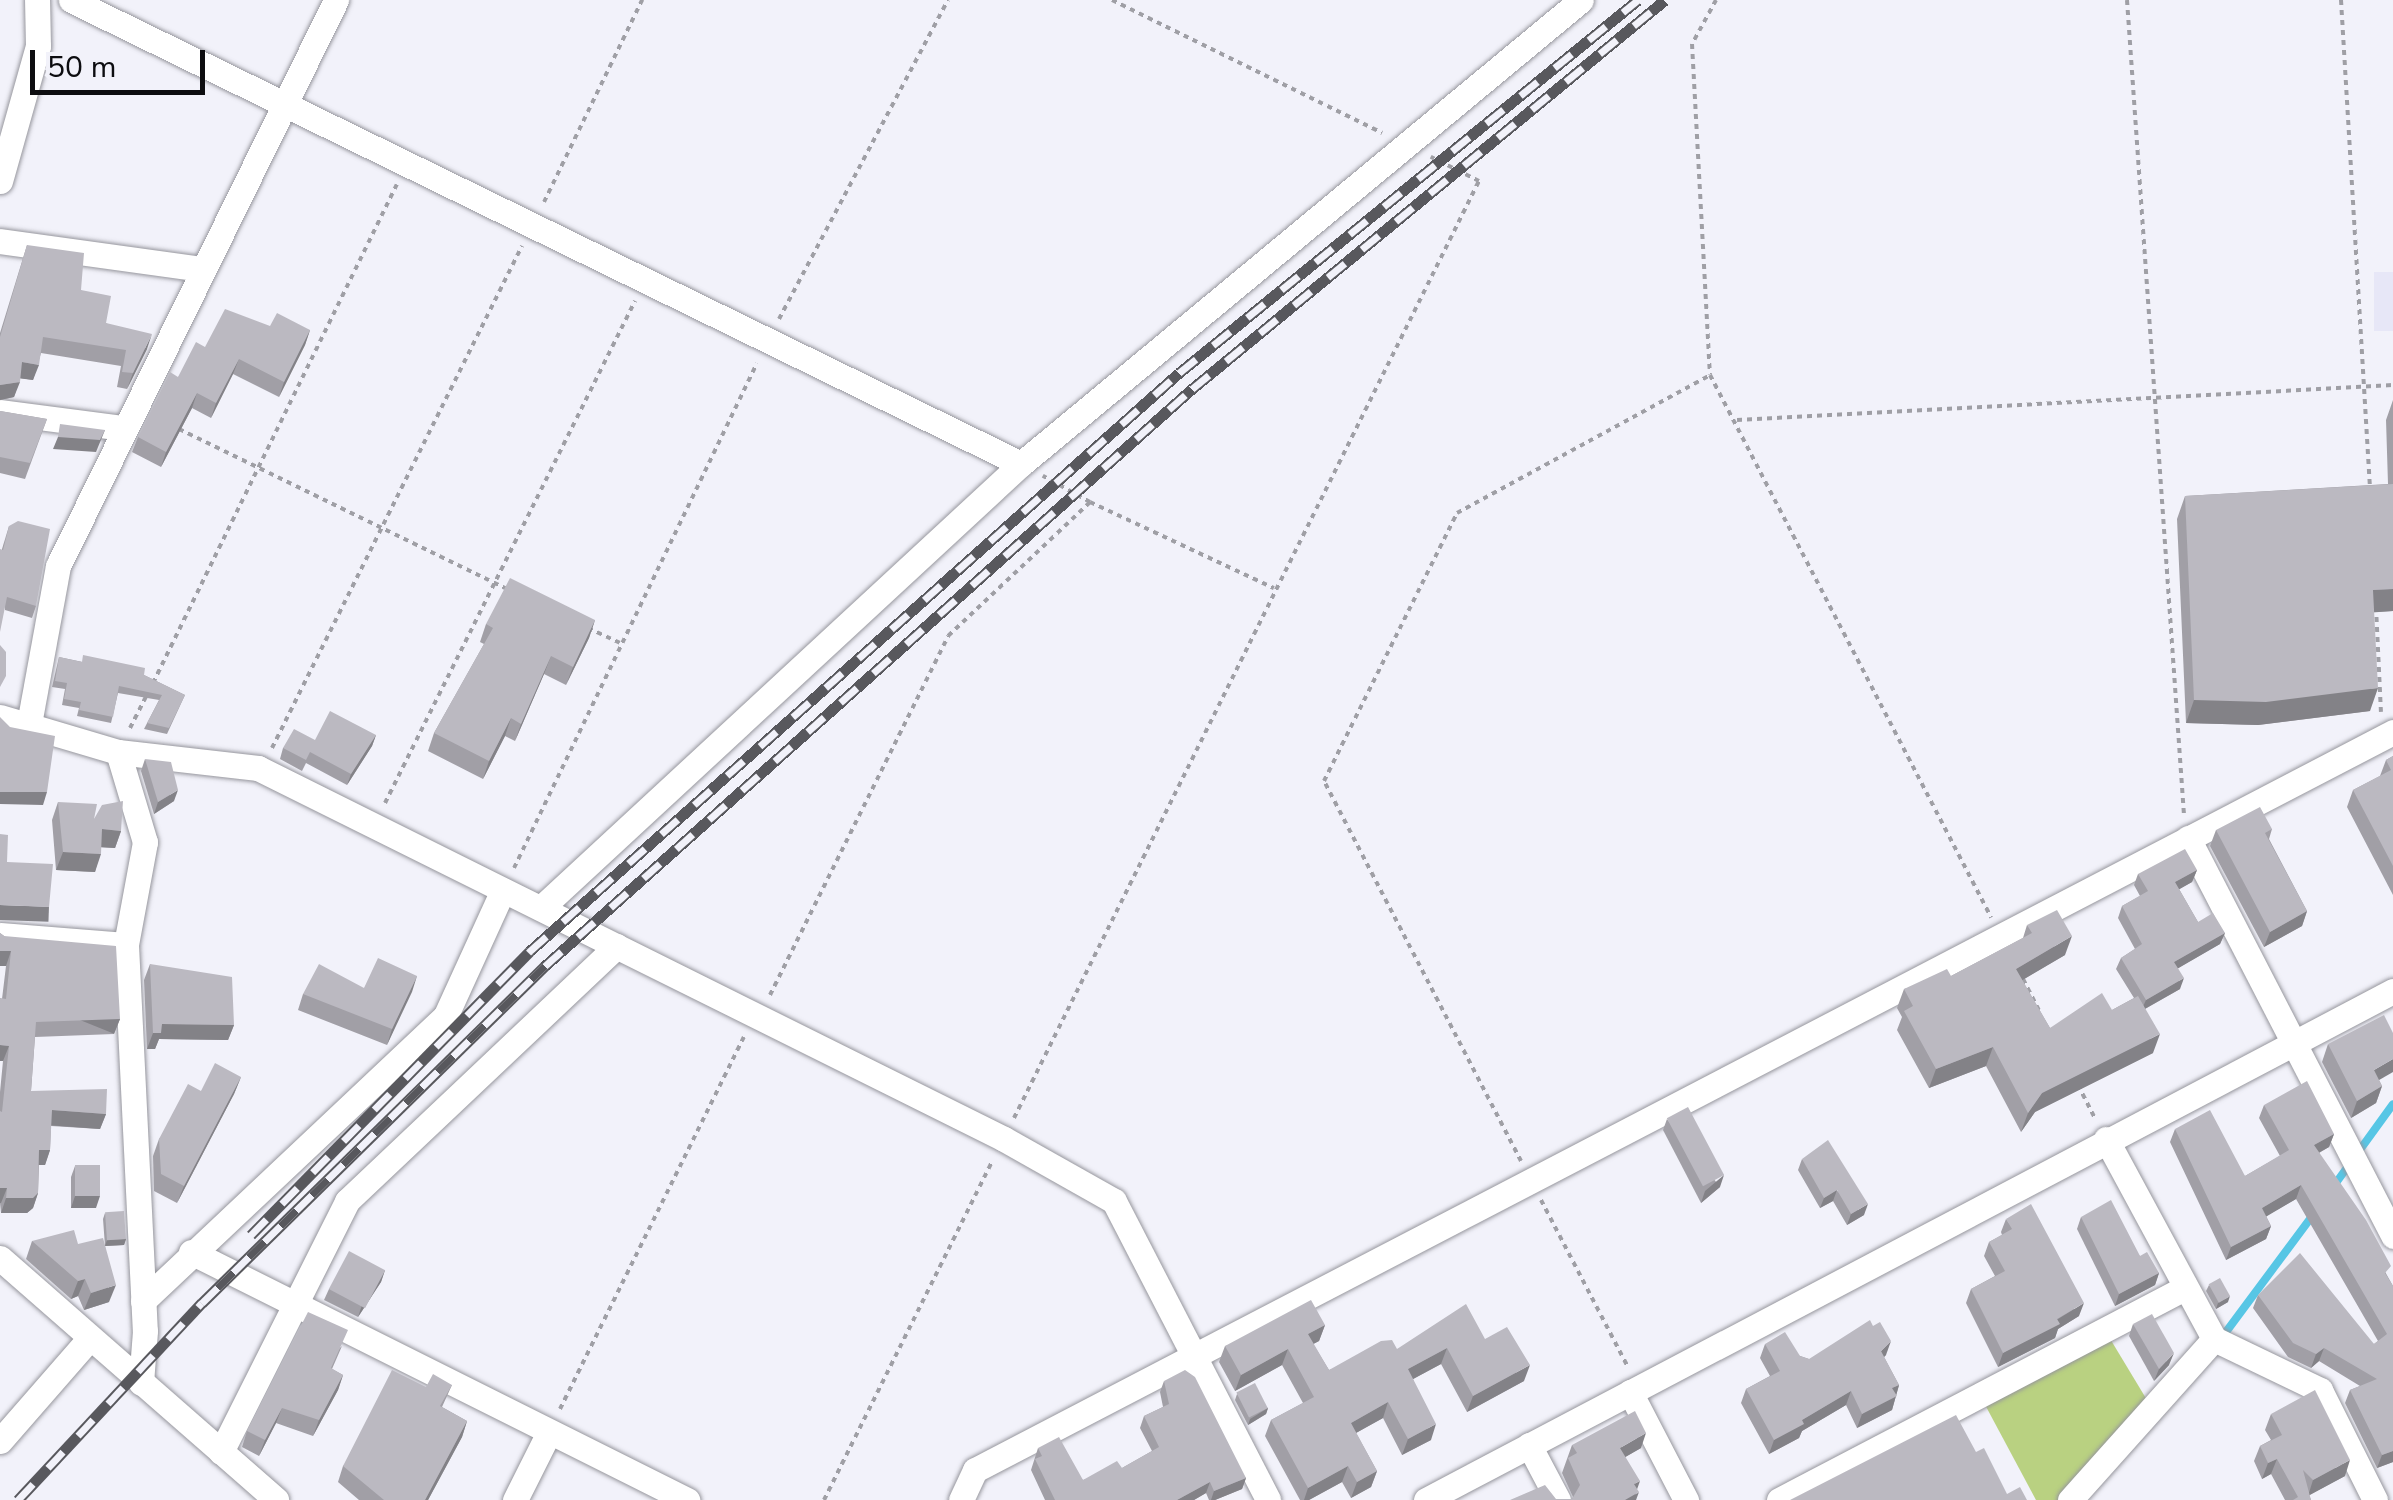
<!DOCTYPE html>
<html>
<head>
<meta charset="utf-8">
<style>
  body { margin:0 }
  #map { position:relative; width:2393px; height:1500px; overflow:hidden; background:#f2f2fa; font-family:"Nunito Sans",sans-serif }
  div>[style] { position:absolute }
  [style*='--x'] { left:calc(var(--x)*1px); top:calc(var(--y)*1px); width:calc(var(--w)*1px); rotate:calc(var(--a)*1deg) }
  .built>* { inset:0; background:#e7e7f7; transform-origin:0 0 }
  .green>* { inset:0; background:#b9d181 }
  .stream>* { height:8px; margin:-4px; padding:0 4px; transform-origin:4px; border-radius:4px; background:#57c6e5 }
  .path>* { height:4px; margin-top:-2px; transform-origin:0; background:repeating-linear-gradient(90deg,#9f9fa5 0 5px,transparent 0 10px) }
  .roads { filter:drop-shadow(0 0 2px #96969d) drop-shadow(0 0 2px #96969d) }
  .minor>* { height:25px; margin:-12.5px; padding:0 12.5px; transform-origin:12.5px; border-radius:12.5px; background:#fff }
  .rail>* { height:11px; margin-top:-5.5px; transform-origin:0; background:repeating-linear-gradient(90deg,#f2f2fa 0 22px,#58585d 0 44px); box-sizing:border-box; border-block:2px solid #58585d }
  .wall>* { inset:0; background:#a19fa6 }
  .shaded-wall>* { inset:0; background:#838287; transform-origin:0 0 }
  .building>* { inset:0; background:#bbb9c1; transform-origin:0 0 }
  span { translate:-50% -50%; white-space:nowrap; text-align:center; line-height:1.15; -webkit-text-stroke:10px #f2f2fa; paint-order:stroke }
  .scale { position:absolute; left:30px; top:50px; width:175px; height:45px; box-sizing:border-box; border:5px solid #0d0d10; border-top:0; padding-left:12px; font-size:30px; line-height:35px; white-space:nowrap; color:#0d0d10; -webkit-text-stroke:8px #f2f2fa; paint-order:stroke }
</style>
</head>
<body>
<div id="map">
  <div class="built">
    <i style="left:2393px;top:272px;width:59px;height:19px;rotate:90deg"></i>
  </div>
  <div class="green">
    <i style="clip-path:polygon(2109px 1337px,2147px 1400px,2060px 1500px,2036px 1500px,1983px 1401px)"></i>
  </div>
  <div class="stream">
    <i style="--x:2333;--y:1187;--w:102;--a:-54.1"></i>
    <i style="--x:2223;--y:1336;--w:151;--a:-53.4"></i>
  </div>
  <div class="path">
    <i style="--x:1112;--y:0;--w:301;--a:26.2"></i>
    <i style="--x:1716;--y:0;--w:50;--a:118.6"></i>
    <i style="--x:1692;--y:44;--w:331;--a:86.9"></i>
    <i style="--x:1710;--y:375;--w:611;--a:62.6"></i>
    <i style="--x:2127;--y:0;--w:818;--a:86"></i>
    <i style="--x:2341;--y:0;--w:489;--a:86.6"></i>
    <i style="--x:544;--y:202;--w:225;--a:-64.1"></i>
    <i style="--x:779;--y:319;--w:361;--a:-62.1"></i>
    <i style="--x:1737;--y:420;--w:657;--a:-3.05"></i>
    <i style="--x:179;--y:429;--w:365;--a:26"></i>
    <i style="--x:1090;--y:502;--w:203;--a:25.1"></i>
    <i style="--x:2376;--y:607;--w:105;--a:87.3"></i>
    <i style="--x:588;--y:628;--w:35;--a:25"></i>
    <i style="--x:153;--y:683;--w:555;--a:-63.94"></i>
    <i style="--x:130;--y:728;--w:36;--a:-63"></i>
    <i style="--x:272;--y:748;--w:561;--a:-63.53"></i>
    <i style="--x:385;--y:803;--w:561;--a:-63.53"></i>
    <i style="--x:514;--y:868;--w:560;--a:-64.3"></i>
    <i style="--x:2023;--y:979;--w:35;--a:63"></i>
    <i style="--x:770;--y:995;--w:401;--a:-63.6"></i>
    <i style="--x:948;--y:636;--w:195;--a:-43.3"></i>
    <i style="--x:1090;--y:502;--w:54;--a:-151"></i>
    <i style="--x:2078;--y:1085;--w:36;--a:63"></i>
    <i style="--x:1014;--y:1118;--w:1046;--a:-63.61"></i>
    <i style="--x:1479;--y:181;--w:54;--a:-153.4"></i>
    <i style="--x:1521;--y:1161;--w:428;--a:-117.4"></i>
    <i style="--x:1324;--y:781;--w:299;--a:-63.6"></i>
    <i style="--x:1457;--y:513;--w:288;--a:-28.6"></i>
    <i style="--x:1541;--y:1200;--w:186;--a:62.5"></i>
    <i style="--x:560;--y:1409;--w:415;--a:-63.7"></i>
    <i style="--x:824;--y:1500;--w:377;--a:-63.6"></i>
  </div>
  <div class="roads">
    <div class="minor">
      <i style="--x:71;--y:0;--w:1057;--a:26.03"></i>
      <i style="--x:0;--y:181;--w:140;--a:-74.3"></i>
      <i style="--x:38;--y:46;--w:46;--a:-91.2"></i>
      <i style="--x:0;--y:241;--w:205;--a:7.9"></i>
      <i style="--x:0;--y:412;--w:124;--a:7.4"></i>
      <i style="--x:0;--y:717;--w:123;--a:16.5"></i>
      <i style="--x:118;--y:752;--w:141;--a:6.5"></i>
      <i style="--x:258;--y:768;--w:833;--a:26.44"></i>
      <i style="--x:1004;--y:1139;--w:126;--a:29.4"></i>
      <i style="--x:1114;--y:1201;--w:336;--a:62.7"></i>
      <i style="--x:29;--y:724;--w:161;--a:-79.6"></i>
      <i style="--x:58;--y:566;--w:631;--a:-63.84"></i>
      <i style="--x:118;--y:752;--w:94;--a:73.3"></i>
      <i style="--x:145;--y:842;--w:105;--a:100.5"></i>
      <i style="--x:126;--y:945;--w:386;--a:87.2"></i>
      <i style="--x:145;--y:1331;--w:52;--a:94.4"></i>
      <i style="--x:2188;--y:838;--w:448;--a:62.7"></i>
      <i style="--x:541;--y:908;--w:654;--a:-42.77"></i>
      <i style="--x:1021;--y:464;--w:727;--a:-39.64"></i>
      <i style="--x:0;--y:935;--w:126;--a:4.5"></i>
      <i style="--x:2106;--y:1139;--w:227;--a:61.6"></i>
      <i style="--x:2214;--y:1339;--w:118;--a:25.7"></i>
      <i style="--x:2320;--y:1390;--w:123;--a:63.4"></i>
      <i style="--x:191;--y:1252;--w:555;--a:26.57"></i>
      <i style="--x:0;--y:1258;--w:367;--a:41.2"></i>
      <i style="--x:143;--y:1301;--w:417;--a:-43.3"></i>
      <i style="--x:446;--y:1015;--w:137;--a:-65.5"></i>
      <i style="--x:1630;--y:1392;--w:122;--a:62.6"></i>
      <i style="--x:0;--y:1441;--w:135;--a:-48.9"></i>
      <i style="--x:1529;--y:1445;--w:62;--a:62.2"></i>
      <i style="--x:221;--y:1452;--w:281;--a:-63.3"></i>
      <i style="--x:347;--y:1201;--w:371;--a:-43.4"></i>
      <i style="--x:515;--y:1500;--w:76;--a:-63.4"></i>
      <i style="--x:961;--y:1500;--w:33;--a:-65"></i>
      <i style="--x:975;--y:1470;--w:1599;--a:-27.49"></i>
      <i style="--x:1426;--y:1500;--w:1093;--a:-27.76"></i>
      <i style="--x:1779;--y:1500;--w:456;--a:-27.6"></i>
      <i style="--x:2070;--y:1500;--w:216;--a:-48.2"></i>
    </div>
  </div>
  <div class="rail">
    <i style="--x:251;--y:1235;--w:398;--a:-45.5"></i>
    <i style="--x:530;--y:951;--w:869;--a:-41.69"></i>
    <i style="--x:1179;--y:373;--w:591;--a:-39.1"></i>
    <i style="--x:18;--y:1500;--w:270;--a:-47"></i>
    <i style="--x:202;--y:1303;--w:481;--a:-44.5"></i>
    <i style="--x:545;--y:966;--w:867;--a:-41.73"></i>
    <i style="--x:1192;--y:389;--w:612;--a:-39.43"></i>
  </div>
  <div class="wall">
    <i style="clip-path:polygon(27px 245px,81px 290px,106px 323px,147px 349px,127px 389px,117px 387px,121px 366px,41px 353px,33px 380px,20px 378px,14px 397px,0 400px,0 333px)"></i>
    <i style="clip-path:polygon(270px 326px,310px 330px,305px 345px,279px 397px,233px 374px,211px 418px,192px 408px,161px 467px,132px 452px,138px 437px,178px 377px)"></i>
    <i style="clip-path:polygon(2393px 400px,2393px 611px,2374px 612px,2370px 711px,2258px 725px,2186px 723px,2177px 519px,2185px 496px,2388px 484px,2386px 420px)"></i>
    <i style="clip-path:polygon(0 411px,47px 419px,25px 479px,0 473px)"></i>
    <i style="clip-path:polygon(9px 526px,36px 606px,32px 618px,5px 610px,2px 549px)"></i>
    <i style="clip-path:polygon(595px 620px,589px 638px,566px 685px,544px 674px,515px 741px,505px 736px,483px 779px,428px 751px,434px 733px,484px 644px,480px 642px,486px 624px)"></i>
    <i style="clip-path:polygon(59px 657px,144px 675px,185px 695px,167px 734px,144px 729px,159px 700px,118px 693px,111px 723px,77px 716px,79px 708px,62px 705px,65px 689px,52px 687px)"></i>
    <i style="clip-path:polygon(376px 735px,372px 746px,347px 785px,306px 763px,302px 771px,280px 759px,283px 748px,315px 740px)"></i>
    <i style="clip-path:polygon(2393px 756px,2393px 895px,2347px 807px,2353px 790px,2380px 776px,2386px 760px)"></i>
    <i style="clip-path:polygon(145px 759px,174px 801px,154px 814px,141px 771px)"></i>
    <i style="clip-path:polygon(58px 802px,121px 831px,115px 848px,101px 847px,95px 872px,56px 870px,52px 820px)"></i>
    <i style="clip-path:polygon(2272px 829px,2269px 839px,2307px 911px,2302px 926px,2264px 947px,2210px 846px,2216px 830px)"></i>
    <i style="clip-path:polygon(2197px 870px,2192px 882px,2179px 889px,2198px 922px,2225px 933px,2220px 944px,2178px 968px,2180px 989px,2145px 1009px,2153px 1053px,2035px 1112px,2021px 1132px,1986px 1066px,1929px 1088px,1897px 1030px,1902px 1017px,1897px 1008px,1904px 989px,1951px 976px,2023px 938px,2027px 925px,2065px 955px,2022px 980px,2050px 1028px,2112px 1010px,2134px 998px,2116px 969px,2121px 958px,2135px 949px,2118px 918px,2122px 906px,2140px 896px,2134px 885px,2138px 874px)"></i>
    <i style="clip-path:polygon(0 933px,120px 1019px,114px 1034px,35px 1037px,31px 1091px,106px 1114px,100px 1129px,51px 1126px,50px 1150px,45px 1165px,39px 1165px,38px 1193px,33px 1208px,27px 1213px,1px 1213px,0 1203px,0 1092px,3px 1061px,0 1061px,0 998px,2px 999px,6px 966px,0 966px)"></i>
    <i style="clip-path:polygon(150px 964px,234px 1025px,228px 1040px,159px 1039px,155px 1049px,147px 1049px,144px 980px)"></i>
    <i style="clip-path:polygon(417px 976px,387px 1045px,298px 1010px,303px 994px,364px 988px)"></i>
    <i style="clip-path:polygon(2328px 1044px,2379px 1080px,2382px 1086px,2376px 1103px,2351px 1118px,2322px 1062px)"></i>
    <i style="clip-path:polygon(241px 1077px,234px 1094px,177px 1203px,154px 1191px,153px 1156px,159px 1139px,201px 1091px)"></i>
    <i style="clip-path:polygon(2264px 1105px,2334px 1134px,2329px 1147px,2319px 1153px,2393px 1286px,2393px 1462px,2377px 1468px,2345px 1403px,2350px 1390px,2360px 1386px,2319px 1361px,2311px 1368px,2288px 1357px,2253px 1308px,2258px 1295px,2374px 1344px,2378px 1341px,2296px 1199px,2266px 1216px,2271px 1226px,2266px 1239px,2226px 1260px,2170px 1142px,2175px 1129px,2245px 1176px,2280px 1156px,2259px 1118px)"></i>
    <i style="clip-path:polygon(1667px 1119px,1720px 1187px,1701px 1203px,1663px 1130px)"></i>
    <i style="clip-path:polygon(1802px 1159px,1864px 1215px,1847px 1225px,1833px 1201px,1820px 1208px,1798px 1170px)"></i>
    <i style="clip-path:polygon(75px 1166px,96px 1208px,71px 1208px,71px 1177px)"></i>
    <i style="clip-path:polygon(105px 1213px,126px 1239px,124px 1245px,105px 1246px,109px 1302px,84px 1310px,78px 1296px,71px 1299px,26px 1259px,32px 1241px,105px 1246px,103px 1219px)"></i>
    <i style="clip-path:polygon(2081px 1217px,2140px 1256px,2159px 1273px,2155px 1285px,2115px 1306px,2077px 1229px)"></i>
    <i style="clip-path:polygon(2006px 1219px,2079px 1316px,2058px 1329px,2055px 1338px,1998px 1367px,1966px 1303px,1971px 1289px,1995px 1276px,1984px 1256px,1989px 1242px,2002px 1235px,2001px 1232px)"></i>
    <i style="clip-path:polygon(385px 1270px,381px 1282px,358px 1317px,324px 1300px,329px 1289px)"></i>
    <i style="clip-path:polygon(2209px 1285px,2228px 1302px,2216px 1309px,2206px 1291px)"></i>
    <i style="clip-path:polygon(2133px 1324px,2169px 1365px,2154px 1381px,2129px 1336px)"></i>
    <i style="clip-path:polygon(1325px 1325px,1319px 1341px,1313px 1344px,1329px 1370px,1397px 1349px,1485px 1339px,1524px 1381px,1467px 1412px,1441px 1364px,1413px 1379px,1431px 1440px,1402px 1455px,1383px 1418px,1356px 1433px,1377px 1471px,1371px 1487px,1351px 1498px,1342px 1482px,1309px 1500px,1300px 1500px,1265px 1436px,1271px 1420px,1303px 1403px,1282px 1365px,1235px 1391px,1219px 1362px,1225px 1346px)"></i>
    <i style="clip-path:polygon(1765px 1344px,1809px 1359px,1886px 1355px,1884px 1357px,1899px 1385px,1892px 1410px,1857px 1428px,1846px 1405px,1802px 1431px,1799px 1438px,1769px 1454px,1741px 1403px,1746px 1389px,1770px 1376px,1760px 1358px)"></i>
    <i style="clip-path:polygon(342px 1346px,332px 1369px,343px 1375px,338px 1390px,313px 1436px,276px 1423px,259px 1456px,242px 1447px,247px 1431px)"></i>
    <i style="clip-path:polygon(1164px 1381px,1246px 1478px,1242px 1489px,1215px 1500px,1209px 1500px,1206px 1493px,1194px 1500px,1045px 1500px,1031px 1470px,1038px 1448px,1083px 1480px,1122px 1468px,1152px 1451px,1140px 1428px,1144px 1416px,1163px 1407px,1160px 1392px)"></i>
    <i style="clip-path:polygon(452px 1385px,442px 1407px,467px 1421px,462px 1437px,428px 1500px,359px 1500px,338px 1482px,343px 1466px,426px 1387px)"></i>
    <i style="clip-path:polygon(1237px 1394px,1268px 1408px,1266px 1414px,1248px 1425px,1235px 1400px)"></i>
    <i style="clip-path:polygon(2271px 1414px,2345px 1476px,2309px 1495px,2311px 1500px,2285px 1500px,2271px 1474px,2262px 1479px,2254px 1461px,2260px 1446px,2271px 1440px,2265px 1430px)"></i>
    <i style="clip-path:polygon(1572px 1445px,1641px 1448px,1625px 1457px,1637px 1489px,1636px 1500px,1556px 1499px,1572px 1499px,1573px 1497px,1562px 1473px)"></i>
  </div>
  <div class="shaded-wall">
    <i style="clip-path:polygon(310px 330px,305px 345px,279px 397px,284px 382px)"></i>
    <i style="clip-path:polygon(152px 334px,147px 349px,127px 389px,133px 373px)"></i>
    <i style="clip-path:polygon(239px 359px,233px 374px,211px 418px,216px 403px)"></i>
    <i style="clip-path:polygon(22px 362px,39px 365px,33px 380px,17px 378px)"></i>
    <i style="clip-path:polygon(20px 382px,14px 397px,0 400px,0 385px)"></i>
    <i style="clip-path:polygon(197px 393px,192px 408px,161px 467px,166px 452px)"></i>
    <i style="clip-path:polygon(105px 430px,96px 452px,53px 449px,58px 437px)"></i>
    <i style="clip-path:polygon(2393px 589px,2393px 611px,2365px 613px,2373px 590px)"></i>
    <i style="clip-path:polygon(595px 620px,589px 638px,566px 685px,573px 667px)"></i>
    <i style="clip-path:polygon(551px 656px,544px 674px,515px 741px,521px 724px)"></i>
    <i style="clip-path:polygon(2378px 688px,2370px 711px,2258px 725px,2186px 723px,2194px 700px)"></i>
    <i style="clip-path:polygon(511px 718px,505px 736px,483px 779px,489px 761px)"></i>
    <i style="clip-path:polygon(376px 735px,372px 746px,347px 785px,351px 774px)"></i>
    <i style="clip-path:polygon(178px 790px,174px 801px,154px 814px,158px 802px)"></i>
    <i style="clip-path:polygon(0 792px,47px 792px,43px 805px,0 804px)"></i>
    <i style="clip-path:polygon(102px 829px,121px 831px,115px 848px,96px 847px)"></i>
    <i style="clip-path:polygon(63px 852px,101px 854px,95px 872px,56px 870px)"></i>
    <i style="clip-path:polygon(2197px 870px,2192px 882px,2171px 894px,2175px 882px)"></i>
    <i style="left:0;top:905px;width:49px;height:15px;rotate:2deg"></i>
    <i style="clip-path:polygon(2307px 911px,2302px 926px,2264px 947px,2270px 932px)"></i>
    <i style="clip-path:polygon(2225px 933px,2220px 944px,2170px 973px,2174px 962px)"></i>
    <i style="clip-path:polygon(2072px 936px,2065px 955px,2009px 988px,2016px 969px)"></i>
    <i style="clip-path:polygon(0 951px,11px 951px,6px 966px,0 966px)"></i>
    <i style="clip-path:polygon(417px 976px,412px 992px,387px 1045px,392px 1029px)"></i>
    <i style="clip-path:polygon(2184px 978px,2180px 989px,2141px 1011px,2146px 1000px)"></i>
    <i style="left:120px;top:1019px;width:16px;height:84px;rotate:112deg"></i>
    <i style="clip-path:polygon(162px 1024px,234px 1025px,228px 1040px,159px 1039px,155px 1049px,147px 1049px,153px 1033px)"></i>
    <i style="clip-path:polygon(2160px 1034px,2153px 1053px,2035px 1112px,2021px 1132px,2028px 1113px,2042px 1093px)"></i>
    <i style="clip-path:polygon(0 1045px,9px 1046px,3px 1061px,0 1061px)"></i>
    <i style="clip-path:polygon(1993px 1047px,1986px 1066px,1929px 1088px,1936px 1069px)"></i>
    <i style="clip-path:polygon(2393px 1059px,2393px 1072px,2367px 1087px,2374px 1070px)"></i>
    <i style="clip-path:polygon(241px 1077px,234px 1094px,177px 1203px,184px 1186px)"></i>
    <i style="clip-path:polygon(2382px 1086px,2376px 1103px,2351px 1118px,2357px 1101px)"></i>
    <i style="clip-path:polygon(52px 1110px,106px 1114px,100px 1129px,46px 1125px)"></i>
    <i style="clip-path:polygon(2334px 1134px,2329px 1147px,2309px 1158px,2314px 1145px)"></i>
    <i style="clip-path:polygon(39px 1150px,50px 1150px,45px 1165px,34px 1165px)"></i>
    <i style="clip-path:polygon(1724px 1175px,1720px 1187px,1701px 1203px,1705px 1191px)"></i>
    <i style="clip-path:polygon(2301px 1185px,2296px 1199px,2257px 1222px,2262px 1208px)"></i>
    <i style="clip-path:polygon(0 1188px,7px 1188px,1px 1203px,0 1203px)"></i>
    <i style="clip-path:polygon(1837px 1190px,1833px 1201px,1820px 1208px,1824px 1198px)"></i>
    <i style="clip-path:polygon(38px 1193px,33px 1208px,27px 1213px,1px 1213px,6px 1198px)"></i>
    <i style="clip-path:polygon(75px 1196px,100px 1196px,96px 1208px,71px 1208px)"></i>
    <i style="clip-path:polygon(1868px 1204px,1864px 1215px,1847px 1225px,1851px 1214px)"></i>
    <i style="clip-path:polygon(2271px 1226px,2266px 1239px,2226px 1260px,2231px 1247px)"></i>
    <i style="clip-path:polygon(126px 1239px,124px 1245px,105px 1246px,107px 1240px)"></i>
    <i style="clip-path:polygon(385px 1270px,381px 1282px,358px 1317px,362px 1305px)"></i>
    <i style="clip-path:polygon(2159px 1273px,2155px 1285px,2115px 1306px,2119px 1294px)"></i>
    <i style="clip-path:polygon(85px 1279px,78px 1296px,71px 1299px,78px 1281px)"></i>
    <i style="clip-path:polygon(116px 1285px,109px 1302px,84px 1310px,91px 1293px)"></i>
    <i style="clip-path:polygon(2230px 1296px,2228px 1302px,2216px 1309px,2218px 1303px)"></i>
    <i style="clip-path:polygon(2084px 1303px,2079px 1316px,2058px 1329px,2055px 1338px,1998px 1367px,2003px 1353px)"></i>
    <i style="clip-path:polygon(1325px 1325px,1319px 1341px,1302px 1350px,1308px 1334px)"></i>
    <i style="clip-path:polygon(1891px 1341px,1886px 1355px,1876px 1365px,1881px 1351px)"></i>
    <i style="clip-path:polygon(1447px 1348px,1441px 1364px,1402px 1385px,1408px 1369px)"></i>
    <i style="clip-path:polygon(2324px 1348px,2319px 1361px,2311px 1368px,2316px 1354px)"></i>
    <i style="clip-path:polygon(1288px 1349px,1282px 1365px,1235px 1391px,1241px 1375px)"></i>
    <i style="clip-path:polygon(2174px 1353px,2169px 1365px,2154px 1381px,2159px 1369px)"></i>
    <i style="clip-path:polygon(1530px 1365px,1524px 1381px,1467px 1412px,1473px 1396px)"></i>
    <i style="clip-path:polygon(343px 1375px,338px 1390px,313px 1436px,319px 1420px)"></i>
    <i style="clip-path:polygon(1899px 1385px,1892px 1410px,1857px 1428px,1862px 1414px,1892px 1388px)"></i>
    <i style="clip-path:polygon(1851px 1391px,1846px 1405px,1802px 1431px,1799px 1438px,1769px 1454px,1774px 1440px,1802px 1420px)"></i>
    <i style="clip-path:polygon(1388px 1402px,1383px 1418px,1345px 1439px,1351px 1423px)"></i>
    <i style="clip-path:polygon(282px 1408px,276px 1423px,259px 1456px,265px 1440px)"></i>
    <i style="clip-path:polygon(1268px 1408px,1266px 1414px,1248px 1425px,1250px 1419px)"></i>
    <i style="clip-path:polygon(467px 1421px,462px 1437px,428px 1500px,425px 1500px)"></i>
    <i style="clip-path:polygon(1436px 1424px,1431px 1440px,1402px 1455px,1408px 1439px)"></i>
    <i style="clip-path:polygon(1646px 1433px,1641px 1448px,1615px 1463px,1620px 1448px)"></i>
    <i style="clip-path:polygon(2393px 1451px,2393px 1462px,2377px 1468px,2382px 1455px)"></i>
    <i style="clip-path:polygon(2277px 1459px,2271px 1474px,2262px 1479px,2268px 1463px)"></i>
    <i style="clip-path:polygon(2350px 1460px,2345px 1476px,2308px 1496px,2313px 1480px)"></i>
    <i style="clip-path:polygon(1348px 1466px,1342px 1482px,1309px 1500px,1304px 1500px,1308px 1488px)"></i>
    <i style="clip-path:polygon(1377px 1471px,1371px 1487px,1351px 1498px,1357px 1482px)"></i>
    <i style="clip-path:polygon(1246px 1478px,1242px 1489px,1215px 1500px,1211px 1500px,1214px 1491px)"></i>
    <i style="clip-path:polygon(1640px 1481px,1635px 1495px,1639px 1492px,1636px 1500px,1625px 1500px,1634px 1484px)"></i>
    <i style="clip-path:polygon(1210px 1482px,1206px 1493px,1194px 1500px,1177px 1500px)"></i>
  </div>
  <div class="building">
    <i style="clip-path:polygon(27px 245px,84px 253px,81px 290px,111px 296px,106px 323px,152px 334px,133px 373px,122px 372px,126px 350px,43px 337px,39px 365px,22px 362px,20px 382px,0 385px,0 337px)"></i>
    <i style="clip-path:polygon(225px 309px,270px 326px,277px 313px,310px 330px,284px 382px,239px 359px,216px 403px,197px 393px,166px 452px,138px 437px,170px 372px,178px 377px,196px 342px,205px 347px)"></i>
    <i style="clip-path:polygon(0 411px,47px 419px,30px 463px,0 457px)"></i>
    <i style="clip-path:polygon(60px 424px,105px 430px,100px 440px,58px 437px)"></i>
    <i style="clip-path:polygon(2393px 484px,2393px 589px,2373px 590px,2378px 688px,2266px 702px,2194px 700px,2185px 496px)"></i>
    <i style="clip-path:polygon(18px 521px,50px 529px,36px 606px,7px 597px,0 632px,0 549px,3px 550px,9px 526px)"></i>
    <i style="clip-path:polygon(510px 578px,595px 620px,573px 667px,551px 656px,521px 724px,511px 718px,489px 761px,434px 733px,493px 628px,486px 624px)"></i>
    <i style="clip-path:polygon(0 645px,6px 652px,6px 676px,0 687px)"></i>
    <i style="clip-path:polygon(83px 655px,145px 668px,144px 675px,185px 695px,169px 728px,147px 723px,162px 695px,119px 686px,113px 717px,79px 710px,81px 702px,64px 699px,67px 683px,55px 681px,59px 657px,82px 662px)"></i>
    <i style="clip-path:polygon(330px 711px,376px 735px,351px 774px,310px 752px,306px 760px,283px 748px,294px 729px,315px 740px)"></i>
    <i style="clip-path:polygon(0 717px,10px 727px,55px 736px,47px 792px,0 792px)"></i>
    <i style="clip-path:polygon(2393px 756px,2393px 866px,2353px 790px,2391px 770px,2386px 760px)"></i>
    <i style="clip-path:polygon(145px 759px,171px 762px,178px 790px,158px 802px)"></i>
    <i style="clip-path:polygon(123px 801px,121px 831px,102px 829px,101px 854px,63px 852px,58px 802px,97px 804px,94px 819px,102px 805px)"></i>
    <i style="clip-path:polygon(2260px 807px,2272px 829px,2265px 833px,2307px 911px,2270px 932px,2216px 830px)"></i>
    <i style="clip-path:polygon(0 834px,8px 835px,7px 862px,53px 864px,49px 907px,0 905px)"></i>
    <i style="clip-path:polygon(2185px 849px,2197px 870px,2175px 882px,2198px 922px,2213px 913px,2225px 933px,2174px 962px,2184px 978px,2146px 1000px,2121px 958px,2142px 944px,2122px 906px,2148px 891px,2138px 874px)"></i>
    <i style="clip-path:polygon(2057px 910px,2072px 936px,2016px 969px,2050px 1028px,2102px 993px,2112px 1010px,2138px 996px,2160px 1034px,2042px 1093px,2028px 1113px,1993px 1047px,1936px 1069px,1904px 1011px,1913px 1006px,1904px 989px,1947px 969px,1951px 976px,2032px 933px,2027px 925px)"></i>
    <i style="clip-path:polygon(0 933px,4px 936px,116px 946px,120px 1019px,36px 1022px,31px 1091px,107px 1089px,106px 1114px,52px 1110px,50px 1150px,39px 1150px,38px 1193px,33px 1198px,6px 1198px,7px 1188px,0 1188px,0 1111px,2px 1112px,9px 1046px,0 1045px,0 998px,6px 999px,11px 951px,0 951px)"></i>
    <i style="clip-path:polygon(378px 958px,417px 976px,392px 1029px,303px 994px,319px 964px,364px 988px)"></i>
    <i style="clip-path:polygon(150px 964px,232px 977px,234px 1025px,162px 1024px,161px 1033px,153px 1033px)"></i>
    <i style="clip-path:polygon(2384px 1015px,2393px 1033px,2393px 1059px,2374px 1070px,2382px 1086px,2357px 1101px,2328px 1044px)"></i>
    <i style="clip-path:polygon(215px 1063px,241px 1077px,184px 1186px,161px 1174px,159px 1139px,188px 1084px,201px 1091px)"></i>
    <i style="clip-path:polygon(2307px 1081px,2334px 1134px,2314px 1145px,2366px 1220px,2391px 1266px,2385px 1273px,2393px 1286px,2393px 1451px,2382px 1455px,2350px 1390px,2377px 1379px,2324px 1348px,2316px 1354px,2293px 1343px,2258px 1295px,2300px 1253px,2374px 1344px,2387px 1334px,2301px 1185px,2262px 1208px,2271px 1226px,2231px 1247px,2175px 1129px,2210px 1110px,2245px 1176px,2289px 1150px,2264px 1105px)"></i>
    <i style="left:1688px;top:1107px;width:77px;height:24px;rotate:62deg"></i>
    <i style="clip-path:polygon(1828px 1140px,1868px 1204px,1851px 1214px,1837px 1190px,1824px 1198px,1802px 1159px)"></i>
    <i style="left:100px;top:1165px;width:31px;height:25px;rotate:90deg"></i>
    <i style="clip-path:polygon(2111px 1200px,2140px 1256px,2147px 1252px,2159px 1273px,2119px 1294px,2081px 1217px)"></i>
    <i style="clip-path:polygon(2031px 1204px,2084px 1303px,2057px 1319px,2060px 1324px,2003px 1353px,1971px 1289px,2005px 1271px,1989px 1242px,2012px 1229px,2006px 1219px)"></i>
    <i style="left:124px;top:1211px;width:28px;height:19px;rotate:86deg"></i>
    <i style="clip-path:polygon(74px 1230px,78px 1244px,103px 1238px,116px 1285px,91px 1293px,85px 1279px,78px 1281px,32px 1241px)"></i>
    <i style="left:349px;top:1251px;width:41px;height:43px;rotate:28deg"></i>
    <i style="left:2220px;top:1278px;width:21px;height:13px;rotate:61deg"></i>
    <i style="clip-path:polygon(1311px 1300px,1325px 1325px,1308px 1334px,1329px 1370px,1381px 1341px,1392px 1340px,1397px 1349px,1466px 1304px,1485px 1339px,1507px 1327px,1530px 1365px,1473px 1396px,1447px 1348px,1408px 1369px,1436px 1424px,1408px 1439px,1388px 1402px,1351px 1423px,1377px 1471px,1357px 1482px,1348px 1466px,1308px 1488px,1271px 1420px,1314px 1397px,1288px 1349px,1241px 1375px,1225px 1346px)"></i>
    <i style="clip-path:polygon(308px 1312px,348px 1330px,331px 1368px,343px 1375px,319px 1420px,282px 1408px,265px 1440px,247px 1431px)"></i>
    <i style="clip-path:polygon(2152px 1314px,2174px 1353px,2159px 1369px,2133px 1324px)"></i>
    <i style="clip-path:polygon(1870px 1320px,1873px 1326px,1880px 1322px,1891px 1341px,1881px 1351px,1899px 1385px,1892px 1388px,1897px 1396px,1862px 1414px,1851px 1391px,1802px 1420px,1804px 1424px,1774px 1440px,1746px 1389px,1780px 1371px,1765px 1344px,1785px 1332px,1800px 1356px,1809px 1359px)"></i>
    <i style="clip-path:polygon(392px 1370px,426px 1387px,433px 1374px,452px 1385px,440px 1406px,467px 1421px,425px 1500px,384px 1500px,343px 1466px)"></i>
    <i style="clip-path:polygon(1185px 1370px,1195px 1377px,1246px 1478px,1214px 1491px,1210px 1482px,1177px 1500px,1055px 1500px,1035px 1459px,1042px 1456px,1038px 1448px,1059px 1437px,1083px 1480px,1117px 1461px,1122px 1468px,1159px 1447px,1144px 1416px,1169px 1404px,1164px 1381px)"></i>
    <i style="left:1255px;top:1383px;width:28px;height:21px;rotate:63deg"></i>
    <i style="clip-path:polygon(2315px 1390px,2350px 1460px,2313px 1480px,2303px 1470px,2311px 1500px,2293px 1500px,2298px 1497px,2277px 1459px,2268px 1463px,2260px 1446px,2282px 1435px,2271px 1414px)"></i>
    <i style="clip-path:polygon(1635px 1411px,1646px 1433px,1620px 1448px,1640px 1481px,1634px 1484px,1639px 1492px,1625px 1500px,1510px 1500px,1545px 1485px,1556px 1499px,1572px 1499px,1580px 1485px,1568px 1458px,1577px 1453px,1572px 1445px)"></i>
    <i style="clip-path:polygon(1956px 1415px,1976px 1452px,1984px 1448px,2007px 1494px,2020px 1487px,2027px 1500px,1790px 1500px)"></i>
  </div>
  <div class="scale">50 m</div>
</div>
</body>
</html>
